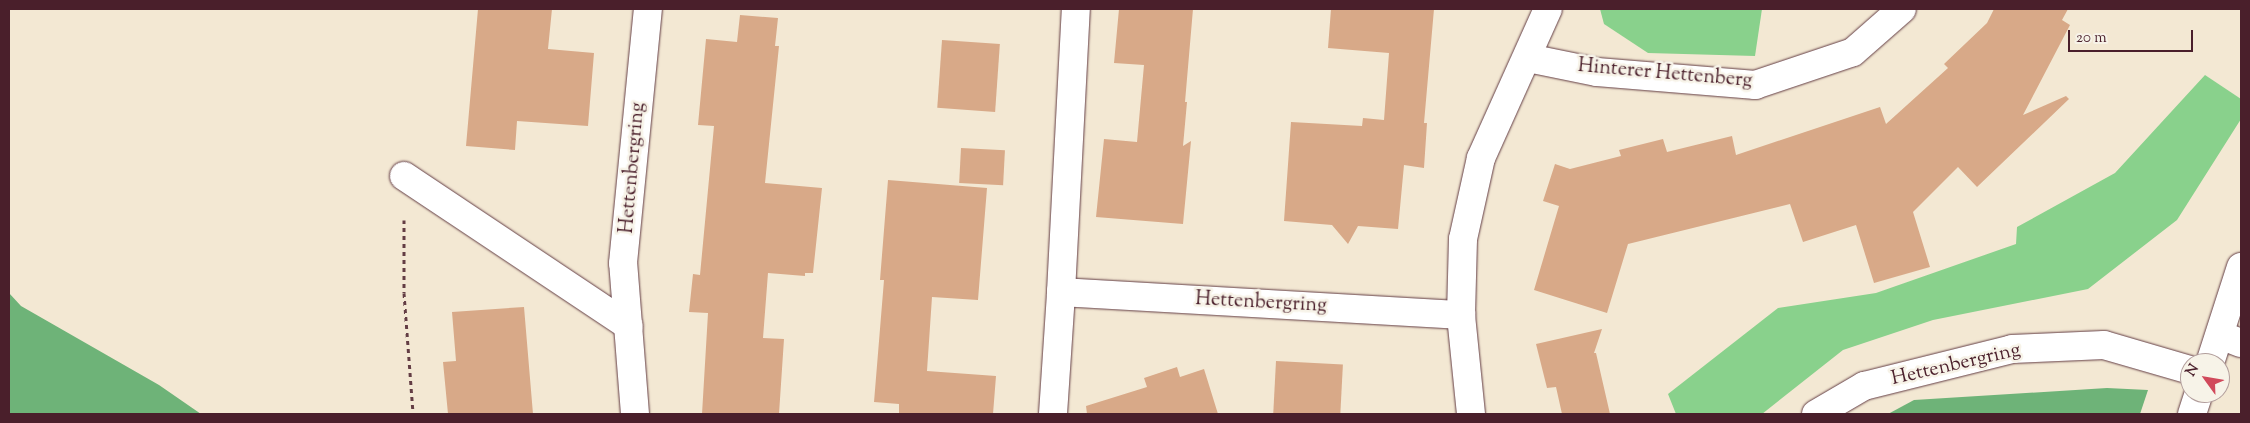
<!DOCTYPE html>
<html>
<head>
<meta charset="utf-8">
<style>
  body { margin:0 }
  #map { position:relative; width:2250px; height:423px; overflow:hidden; background:#f3e8d3; font-family:"Sorts Mill Goudy",serif }
  div>[style] { position:absolute }
  [style*='--x'] { left:calc(var(--x)*1px); top:calc(var(--y)*1px); width:calc(var(--w)*1px); rotate:calc(var(--a)*1deg) }
  .green>* { inset:0; background:#89d18c }
  .forest>* { inset:0; background:#6eb378 }
  .building>* { inset:0; background:#d8a988; transform-origin:0 0 }
  .path>* { height:3px; margin-top:-1.5px; transform-origin:0; background:repeating-linear-gradient(90deg,#633d44 0 4px,transparent 0 8px) }
  .roads { filter:drop-shadow(0 0 1px #633d44) drop-shadow(0 0 1px #633d44) }
  .minor>* { height:28px; margin:-14px; padding:0 14px; transform-origin:14px; border-radius:14px; background:#fff }
  span { translate:-50% -50%; white-space:nowrap; text-align:center; line-height:1.15; -webkit-text-stroke:5px #f7f3e8; paint-order:stroke }
  .street-label { font-size:20px; color:#4a1f2b }
  .frame { position:absolute; inset:0; border:10px solid #4a1f2b; pointer-events:none }
  .north { position:absolute; left:2180px; top:353px; width:50px; height:50px; box-sizing:border-box; background:#f7f3e8; border:1px solid #b29e9c; border-radius:50%; rotate:302deg; font-size:14px; font-weight:700; line-height:20px; text-align:center; color:#4a1f2b }
  .north::after { content:''; display:block; margin:auto; width:18px; height:22px; background:#d1495b; clip-path:polygon(50% 0,100% 100%,50% 72%,0 100%) }
  .scale { position:absolute; left:2068px; top:30px; width:125px; height:22px; box-sizing:border-box; border:2px solid #4a1f2b; border-top:0; padding-left:6px; font-size:15px; line-height:18px; white-space:nowrap; color:#4a1f2b; -webkit-text-stroke:4px #f7f3e8; paint-order:stroke }
</style>
</head>
<body>
<div id="map">
  <div class="green">
    <i style="clip-path:polygon(1600px 9px,1762px 9px,1755px 56px,1648px 53px,1604px 24px)"></i>
    <i style="clip-path:polygon(2205px 75px,2241px 99px,2241px 119px,2177px 220px,2088px 289px,1933px 320px,1843px 350px,1762px 414px,1676px 414px,1668px 394px,1778px 308px,1876px 293px,2016px 244px,2017px 227px,2115px 173px)"></i>
  </div>
  <div class="forest">
    <i style="clip-path:polygon(9px 293px,21px 306px,159px 385px,201px 414px,9px 414px)"></i>
    <i style="clip-path:polygon(2107px 388px,2148px 390px,2140px 414px,1888px 414px,1914px 400px)"></i>
  </div>
  <div class="building">
    <i style="clip-path:polygon(478px 9px,552px 9px,548px 49px,594px 53px,588px 126px,517px 121px,515px 150px,466px 146px)"></i>
    <i style="clip-path:polygon(1119px 9px,1193px 9px,1185px 102px,1187px 102px,1183px 146px,1191px 141px,1183px 224px,1096px 217px,1104px 139px,1137px 142px,1144px 65px,1114px 63px)"></i>
    <i style="clip-path:polygon(1331px 9px,1434px 9px,1424px 123px,1427px 123px,1424px 168px,1404px 165px,1398px 229px,1358px 226px,1348px 244px,1332px 225px,1284px 221px,1291px 122px,1362px 126px,1363px 118px,1384px 120px,1389px 53px,1328px 48px)"></i>
    <i style="clip-path:polygon(1994px 9px,2068px 9px,2062px 20px,2070px 25px,2023px 115px,2066px 96px,2069px 99px,1977px 187px,1958px 167px,1913px 212px,1930px 267px,1874px 283px,1856px 225px,1803px 242px,1790px 204px,1628px 244px,1607px 313px,1534px 290px,1559px 206px,1543px 201px,1555px 164px,1570px 169px,1621px 156px,1619px 150px,1663px 139px,1667px 152px,1732px 136px,1736px 155px,1880px 107px,1886px 124px,1948px 68px,1944px 64px,1987px 23px)"></i>
    <i style="clip-path:polygon(740px 15px,778px 18px,775px 46px,779px 46px,765px 183px,822px 188px,813px 273px,805px 273px,805px 276px,768px 273px,763px 338px,784px 339px,779px 414px,702px 414px,708px 313px,689px 312px,693px 274px,700px 275px,714px 126px,698px 125px,706px 39px,737px 42px)"></i>
    <i style="left:942px;top:40px;width:58px;height:68px;rotate:4deg"></i>
    <i style="left:961px;top:148px;width:44px;height:35px;rotate:3deg"></i>
    <i style="clip-path:polygon(888px 180px,987px 188px,978px 300px,932px 297px,927px 371px,996px 376px,993px 414px,899px 414px,899px 404px,874px 402px,884px 280px,880px 280px)"></i>
    <i style="clip-path:polygon(524px 307px,533px 414px,448px 414px,443px 362px,456px 361px,452px 312px)"></i>
    <i style="clip-path:polygon(1602px 329px,1594px 353px,1596px 353px,1610px 414px,1562px 414px,1556px 387px,1547px 388px,1536px 344px)"></i>
    <i style="left:1276px;top:361px;width:67px;height:53px;rotate:3deg"></i>
    <i style="clip-path:polygon(1177px 367px,1180px 377px,1204px 369px,1218px 414px,1087px 414px,1086px 406px,1147px 387px,1144px 378px)"></i>
  </div>
  <div class="path">
    <i style="--x:404;--y:220;--w:73;--a:90"></i>
    <i style="--x:404;--y:293;--w:121;--a:85.7"></i>
  </div>
  <div class="roads">
    <div class="minor">
      <i style="--x:1528;--y:58;--w:70;--a:11.5"></i>
      <i style="--x:1597;--y:72;--w:159;--a:4.7"></i>
      <i style="--x:1755;--y:85;--w:103;--a:-18.6"></i>
      <i style="--x:1853;--y:52;--w:65;--a:-41.3"></i>
      <i style="--x:404;--y:176;--w:270;--a:33.7"></i>
      <i style="--x:1061;--y:292;--w:283;--a:-87"></i>
      <i style="--x:2220;--y:335;--w:22;--a:21"></i>
      <i style="--x:2210;--y:363;--w:101;--a:-72.1"></i>
      <i style="--x:635;--y:414;--w:151;--a:-94.5"></i>
      <i style="--x:623;--y:263;--w:255;--a:-84.4"></i>
      <i style="--x:1053;--y:414;--w:122;--a:-86.2"></i>
      <i style="--x:1061;--y:292;--w:401;--a:3.3"></i>
      <i style="--x:1471;--y:414;--w:100;--a:-95.8"></i>
      <i style="--x:1461;--y:315;--w:76;--a:-88.5"></i>
      <i style="--x:1463;--y:239;--w:83;--a:-77.5"></i>
      <i style="--x:1481;--y:158;--w:163;--a:-65.8"></i>
      <i style="--x:1816;--y:414;--w:56;--a:-30.3"></i>
      <i style="--x:1864;--y:386;--w:153;--a:-14"></i>
      <i style="--x:2012;--y:349;--w:92;--a:-2.5"></i>
      <i style="--x:2104;--y:345;--w:90;--a:16.2"></i>
      <i style="--x:2192;--y:414;--w:22;--a:-72"></i>
    </div>
  </div>
  <div class="street-label">
    <span style="left:1665px;top:74px;rotate:5deg">Hinterer Hettenberg</span>
    <span style="left:633px;top:168px;rotate:-85deg">Hettenbergring</span>
    <span style="left:1261px;top:303px;rotate:3deg">Hettenbergring</span>
    <span style="left:1956px;top:365px;rotate:-13deg">Hettenbergring</span>
  </div>
  <div class="frame"></div>
  <div class="north">N</div>
  <div class="scale">20 m</div>
</div>
</body>
</html>
